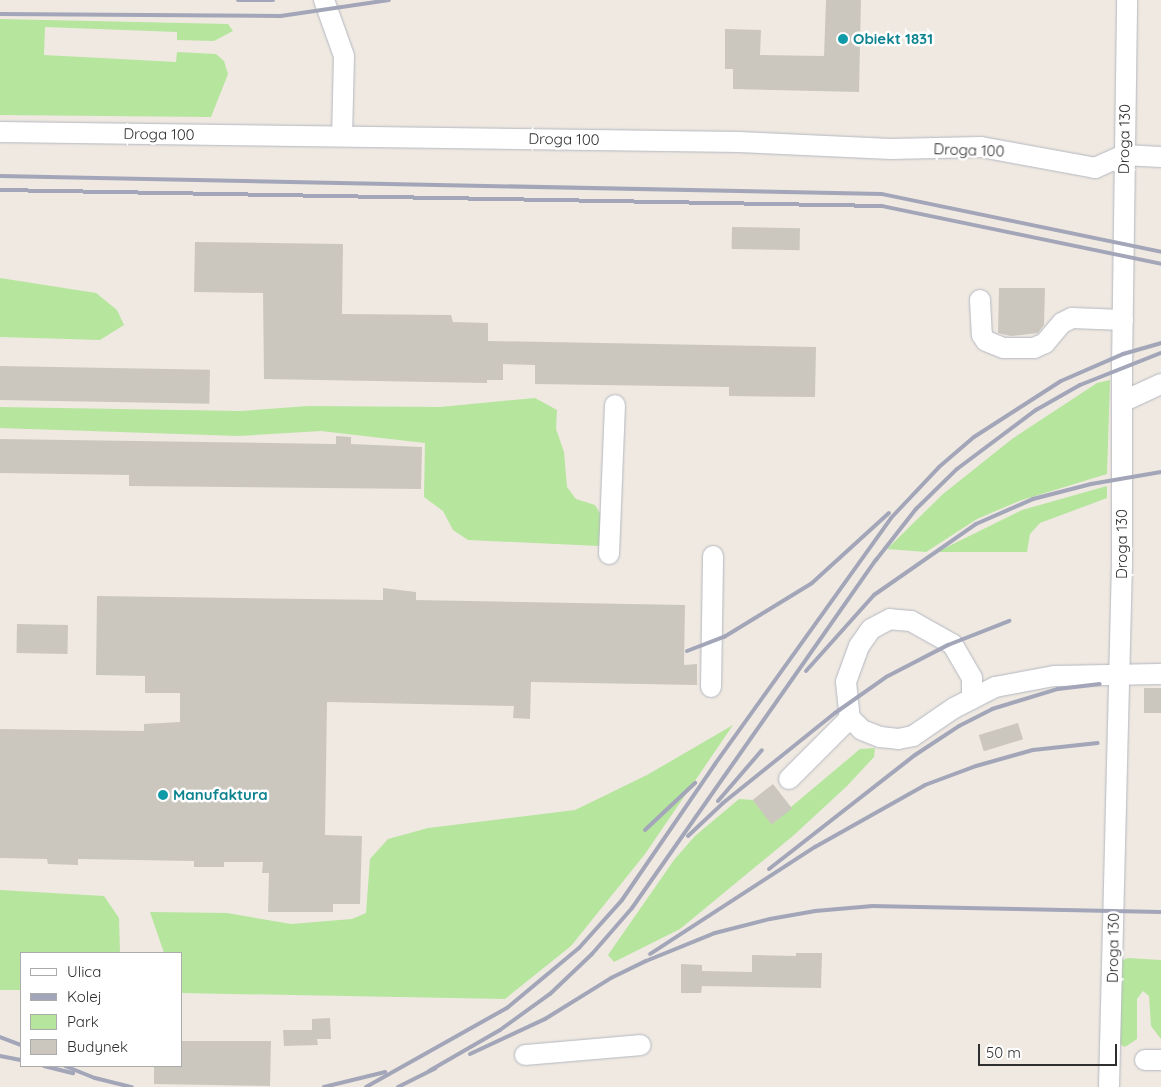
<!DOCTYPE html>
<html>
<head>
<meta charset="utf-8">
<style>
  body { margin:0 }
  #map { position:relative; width:1161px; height:1087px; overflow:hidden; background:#efe9e1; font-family:Quicksand,sans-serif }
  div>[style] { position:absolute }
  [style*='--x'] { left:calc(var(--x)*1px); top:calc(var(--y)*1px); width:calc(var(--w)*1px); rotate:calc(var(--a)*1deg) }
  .green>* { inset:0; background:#b6e59e }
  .building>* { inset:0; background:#cbc7bf; transform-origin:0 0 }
  .roads { filter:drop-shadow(0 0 1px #b4b7c1) drop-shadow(0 0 1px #b4b7c1) }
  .minor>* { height:20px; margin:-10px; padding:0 10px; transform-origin:10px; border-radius:10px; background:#fff }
  .rail>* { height:4px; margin:-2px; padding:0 2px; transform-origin:2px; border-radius:2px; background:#a3a6b8 }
  .dots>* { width:14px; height:14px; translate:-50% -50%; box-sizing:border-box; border:2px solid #fff; border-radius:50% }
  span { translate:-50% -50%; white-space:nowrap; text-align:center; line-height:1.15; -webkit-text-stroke:5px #fff; paint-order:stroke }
  .culture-label { font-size:15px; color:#0d838f; font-weight:700 }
  .left { translate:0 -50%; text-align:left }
  .street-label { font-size:15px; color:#2e2e2e }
  .legend { position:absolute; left:20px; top:952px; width:162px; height:115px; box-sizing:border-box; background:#fff; border:1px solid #ababab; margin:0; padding:6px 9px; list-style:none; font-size:15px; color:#2e2e2e }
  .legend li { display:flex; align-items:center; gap:10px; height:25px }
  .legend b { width:25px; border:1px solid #ababab }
  .scale { position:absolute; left:978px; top:1044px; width:139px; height:22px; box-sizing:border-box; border:2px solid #2e2e2e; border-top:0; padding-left:6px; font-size:15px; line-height:18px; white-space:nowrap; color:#2e2e2e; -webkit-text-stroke:4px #fff; paint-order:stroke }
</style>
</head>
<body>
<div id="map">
  <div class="green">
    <i style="clip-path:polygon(0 19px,228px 24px,233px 31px,214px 41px,177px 40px,177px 32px,45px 27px,44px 55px,176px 62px,177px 52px,216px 54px,224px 61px,228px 74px,211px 117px,0 115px)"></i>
    <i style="clip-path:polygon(0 278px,96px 293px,117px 310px,124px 325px,100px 340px,0 337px)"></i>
    <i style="clip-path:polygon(1110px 380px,1107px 474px,1019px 501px,977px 519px,926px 552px,887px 549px,943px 494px,1012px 439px,1097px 383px)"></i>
    <i style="clip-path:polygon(535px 398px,557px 410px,556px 429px,564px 452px,567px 487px,576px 499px,595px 505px,601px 515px,599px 546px,468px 540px,453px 530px,443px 511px,424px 497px,425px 443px,321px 431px,239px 436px,0 428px,0 407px,241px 411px,308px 406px,440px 407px)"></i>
    <i style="clip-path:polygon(1107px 486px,1107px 498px,1040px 523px,1030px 534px,1027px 552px,937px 552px,1022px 510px)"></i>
    <i style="clip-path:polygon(733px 725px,645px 854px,571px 946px,505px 999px,181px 993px,181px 953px,164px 953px,150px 912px,227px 913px,291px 924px,352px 919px,366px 913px,370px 859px,388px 839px,428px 828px,575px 810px,647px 775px)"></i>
    <i style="clip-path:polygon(875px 748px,874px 757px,847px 786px,794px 835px,680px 929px,614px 962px,608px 955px,674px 860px,695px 836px,739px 799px,753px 800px,772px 823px,860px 749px)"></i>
    <i style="clip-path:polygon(0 890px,104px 896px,119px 918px,120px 953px,21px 953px,21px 990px,0 990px)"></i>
    <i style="clip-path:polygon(1128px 958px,1161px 960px,1161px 1039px,1151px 1026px,1149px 996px,1143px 991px,1137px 999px,1137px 1039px,1125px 1047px,1118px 1043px,1118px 962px)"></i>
  </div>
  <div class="building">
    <i style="clip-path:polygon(826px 0,861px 0,859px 92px,733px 89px,733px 69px,725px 69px,725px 29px,761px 30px,760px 55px,824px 56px)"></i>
    <i style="left:732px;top:227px;width:68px;height:22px;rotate:1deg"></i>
    <i style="clip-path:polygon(195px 242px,343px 244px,342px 314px,451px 315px,453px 322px,488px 323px,488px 341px,816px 347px,815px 397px,729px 396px,729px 387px,535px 384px,535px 365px,503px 364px,503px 380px,487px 380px,487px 383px,264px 379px,263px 293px,194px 292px)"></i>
    <i style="clip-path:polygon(999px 288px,1045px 288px,1044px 325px,1038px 333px,1011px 336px,998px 333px)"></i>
    <i style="left:0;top:366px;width:210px;height:34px;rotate:1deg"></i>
    <i style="clip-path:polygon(336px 436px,351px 437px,351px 444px,422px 447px,421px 489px,129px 486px,129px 475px,0 473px,0 439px,336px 444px)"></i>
    <i style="clip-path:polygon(383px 588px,416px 592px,416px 600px,685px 605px,684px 665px,697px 664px,697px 685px,531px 682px,530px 719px,513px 718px,514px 706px,327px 702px,325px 835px,362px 836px,360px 904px,333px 904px,333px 912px,268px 912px,269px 873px,262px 873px,263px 862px,224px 862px,224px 867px,194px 867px,194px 861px,78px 859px,78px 865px,48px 864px,47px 859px,0 858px,0 729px,144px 731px,144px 724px,180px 722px,180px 693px,145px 693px,145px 676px,96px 675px,97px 596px,383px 600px)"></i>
    <i style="left:17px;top:624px;width:51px;height:29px;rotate:1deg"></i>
    <i style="left:1144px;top:688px;width:17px;height:25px"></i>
    <i style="left:1018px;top:723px;width:17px;height:41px;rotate:73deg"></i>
    <i style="left:773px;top:784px;width:31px;height:26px;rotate:52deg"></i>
    <i style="clip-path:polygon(796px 953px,822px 953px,821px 988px,702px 986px,701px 993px,681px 993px,681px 964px,702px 965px,702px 971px,752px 972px,752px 955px,796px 956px)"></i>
    <i style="clip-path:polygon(330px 1018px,331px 1039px,317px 1039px,318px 1045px,284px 1046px,283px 1030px,312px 1030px,312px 1019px)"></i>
    <i style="clip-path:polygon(181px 1041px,271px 1041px,270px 1086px,154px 1084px,154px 1066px,181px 1066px)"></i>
  </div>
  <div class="roads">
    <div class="minor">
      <i style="--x:324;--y:0;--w:59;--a:70.3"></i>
      <i style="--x:344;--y:56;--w:80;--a:91.4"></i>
      <i style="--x:0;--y:132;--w:739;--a:0.78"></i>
      <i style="--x:739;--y:142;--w:152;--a:2.6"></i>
      <i style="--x:891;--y:149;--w:90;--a:-1.3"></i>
      <i style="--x:981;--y:147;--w:116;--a:10.4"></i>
      <i style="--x:1095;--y:168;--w:32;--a:-24"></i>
      <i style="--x:1124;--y:155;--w:37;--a:3"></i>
      <i style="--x:980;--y:300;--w:35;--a:87"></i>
      <i style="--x:982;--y:335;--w:7;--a:56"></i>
      <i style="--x:986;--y:341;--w:18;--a:22"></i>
      <i style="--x:1003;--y:348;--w:31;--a:0"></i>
      <i style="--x:1034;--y:348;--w:12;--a:-24"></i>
      <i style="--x:1045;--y:343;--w:26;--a:-50"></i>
      <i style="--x:1062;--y:323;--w:11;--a:-27"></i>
      <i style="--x:1072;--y:318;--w:51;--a:2.2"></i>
      <i style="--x:1122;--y:402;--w:43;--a:-24.8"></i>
      <i style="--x:609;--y:554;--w:149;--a:-87.7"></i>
      <i style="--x:711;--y:687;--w:131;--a:-89.1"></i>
      <i style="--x:972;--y:699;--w:21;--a:-90"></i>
      <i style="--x:972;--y:678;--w:39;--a:-120"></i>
      <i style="--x:952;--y:644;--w:47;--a:-150.7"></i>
      <i style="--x:911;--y:621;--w:21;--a:-175"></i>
      <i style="--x:890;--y:619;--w:21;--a:152"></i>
      <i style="--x:871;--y:629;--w:21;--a:125"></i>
      <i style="--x:859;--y:646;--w:38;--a:110"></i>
      <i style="--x:846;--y:682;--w:36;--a:84"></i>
      <i style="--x:850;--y:718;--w:17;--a:45"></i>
      <i style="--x:862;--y:730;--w:19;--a:21"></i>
      <i style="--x:880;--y:737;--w:18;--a:6"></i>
      <i style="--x:898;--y:739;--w:15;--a:-11"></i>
      <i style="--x:913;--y:736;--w:50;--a:-34.3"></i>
      <i style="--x:954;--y:708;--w:46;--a:-27.1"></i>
      <i style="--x:995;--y:687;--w:60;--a:-10.6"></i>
      <i style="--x:1054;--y:676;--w:107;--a:-1.1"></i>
      <i style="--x:789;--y:779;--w:86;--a:-45"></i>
      <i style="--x:525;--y:1055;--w:116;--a:-4.9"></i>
      <i style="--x:1145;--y:1060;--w:16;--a:0"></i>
      <i style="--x:1109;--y:1087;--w:525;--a:-88.58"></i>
      <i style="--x:1122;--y:562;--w:195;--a:-90"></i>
      <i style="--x:1122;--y:367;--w:367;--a:-89.2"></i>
    </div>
  </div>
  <div class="rail">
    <i style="--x:238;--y:0;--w:35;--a:0"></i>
    <i style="--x:0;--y:14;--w:281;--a:0.4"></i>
    <i style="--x:281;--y:16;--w:109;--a:-8.4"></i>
    <i style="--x:0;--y:176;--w:882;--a:1.17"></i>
    <i style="--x:882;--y:194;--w:285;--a:11.7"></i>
    <i style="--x:0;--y:190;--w:882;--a:1.04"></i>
    <i style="--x:882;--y:206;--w:285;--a:11.7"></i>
    <i style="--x:687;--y:651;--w:40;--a:-21"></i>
    <i style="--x:724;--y:637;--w:103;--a:-31.5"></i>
    <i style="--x:812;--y:583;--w:104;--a:-42.3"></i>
    <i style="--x:806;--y:671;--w:102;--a:-48.2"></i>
    <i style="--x:874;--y:595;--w:124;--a:-34.8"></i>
    <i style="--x:976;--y:524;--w:62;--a:-23.7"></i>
    <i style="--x:1033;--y:499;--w:60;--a:-14.5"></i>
    <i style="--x:1091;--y:484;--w:71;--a:-9.7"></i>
    <i style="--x:718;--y:801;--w:67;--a:-49.2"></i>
    <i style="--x:645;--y:830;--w:69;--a:-43.2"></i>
    <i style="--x:688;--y:836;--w:48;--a:-43.3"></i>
    <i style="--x:723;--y:803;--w:144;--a:-38.8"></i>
    <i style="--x:835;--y:713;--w:62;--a:-35.2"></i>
    <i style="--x:886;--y:677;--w:70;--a:-27.3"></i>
    <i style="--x:948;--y:645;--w:66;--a:-21.5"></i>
    <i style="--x:769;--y:869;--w:185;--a:-38"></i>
    <i style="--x:915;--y:755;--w:53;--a:-33.4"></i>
    <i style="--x:959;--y:726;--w:37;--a:-27"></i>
    <i style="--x:992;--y:709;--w:69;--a:-16.9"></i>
    <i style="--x:1058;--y:689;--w:42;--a:-6.8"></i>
    <i style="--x:650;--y:954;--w:197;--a:-33"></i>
    <i style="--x:815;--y:847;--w:126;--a:-29.4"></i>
    <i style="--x:925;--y:785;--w:54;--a:-20.4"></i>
    <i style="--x:976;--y:766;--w:59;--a:-15.7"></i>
    <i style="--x:1033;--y:750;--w:65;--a:-6.1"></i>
    <i style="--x:0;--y:1037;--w:22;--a:21"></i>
    <i style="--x:470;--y:1054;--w:83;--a:-25"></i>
    <i style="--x:545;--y:1019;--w:78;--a:-31.8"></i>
    <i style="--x:611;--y:978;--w:39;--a:-26"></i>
    <i style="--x:646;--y:961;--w:74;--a:-22.1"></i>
    <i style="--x:715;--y:933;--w:57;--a:-14.3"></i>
    <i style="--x:770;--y:919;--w:46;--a:-10.1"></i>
    <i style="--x:815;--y:911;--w:58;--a:-4.9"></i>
    <i style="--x:873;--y:906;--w:288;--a:1.2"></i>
    <i style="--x:0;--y:1056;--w:21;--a:11"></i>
    <i style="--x:44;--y:1066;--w:30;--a:14"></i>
    <i style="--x:65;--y:1066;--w:32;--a:22"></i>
    <i style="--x:95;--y:1078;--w:38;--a:14"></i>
    <i style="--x:429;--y:1071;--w:82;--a:-30"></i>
    <i style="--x:500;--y:1030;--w:62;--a:-35.8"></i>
    <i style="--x:550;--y:994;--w:58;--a:-43.6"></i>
    <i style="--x:592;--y:954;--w:61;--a:-49"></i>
    <i style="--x:632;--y:908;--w:425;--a:-55"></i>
    <i style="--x:876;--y:560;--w:65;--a:-51.9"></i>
    <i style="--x:916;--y:509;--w:57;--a:-44.3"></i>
    <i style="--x:957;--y:469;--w:99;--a:-36.8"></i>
    <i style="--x:1036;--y:410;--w:51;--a:-29.6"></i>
    <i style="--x:1080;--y:385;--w:87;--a:-21.6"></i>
    <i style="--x:324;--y:1087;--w:63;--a:-13.8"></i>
    <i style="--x:366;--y:1087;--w:162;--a:-29.3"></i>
    <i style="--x:507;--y:1008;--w:94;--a:-39.8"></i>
    <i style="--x:579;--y:948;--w:64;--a:-48.1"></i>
    <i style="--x:622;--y:900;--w:165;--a:-55.6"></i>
    <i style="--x:715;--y:764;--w:302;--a:-54.4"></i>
    <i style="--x:891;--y:518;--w:70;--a:-46.7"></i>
    <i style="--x:939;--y:467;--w:46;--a:-40.6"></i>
    <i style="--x:974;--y:437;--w:103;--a:-32.8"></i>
    <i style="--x:1061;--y:381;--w:68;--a:-23.5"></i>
    <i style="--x:1123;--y:354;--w:40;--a:-16"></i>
    <i style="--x:398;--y:1087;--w:42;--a:-26.6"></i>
  </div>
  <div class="dots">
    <i style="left:843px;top:39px;background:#0f9aa8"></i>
    <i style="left:163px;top:795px;background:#0f9aa8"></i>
  </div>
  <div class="culture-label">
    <span class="left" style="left:853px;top:39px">Obiekt 1831</span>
    <span class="left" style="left:173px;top:795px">Manufaktura</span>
  </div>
  <div class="street-label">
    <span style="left:159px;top:134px;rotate:1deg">Droga 100</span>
    <span style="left:564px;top:139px;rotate:1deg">Droga 100</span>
    <span style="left:1124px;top:139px;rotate:-89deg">Droga 130</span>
    <span style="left:969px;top:150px;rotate:2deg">Droga 100</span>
    <span style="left:1122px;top:544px;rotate:-90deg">Droga 130</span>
    <span style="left:1113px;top:948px;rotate:-89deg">Droga 130</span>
  </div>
  <ul class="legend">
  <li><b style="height:6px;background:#fff"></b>Ulica</li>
  <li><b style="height:6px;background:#a3a6b8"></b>Kolej</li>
  <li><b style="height:14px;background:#b6e59e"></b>Park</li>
  <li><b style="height:14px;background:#cbc7bf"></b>Budynek</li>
  </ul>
  <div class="scale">50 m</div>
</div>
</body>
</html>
